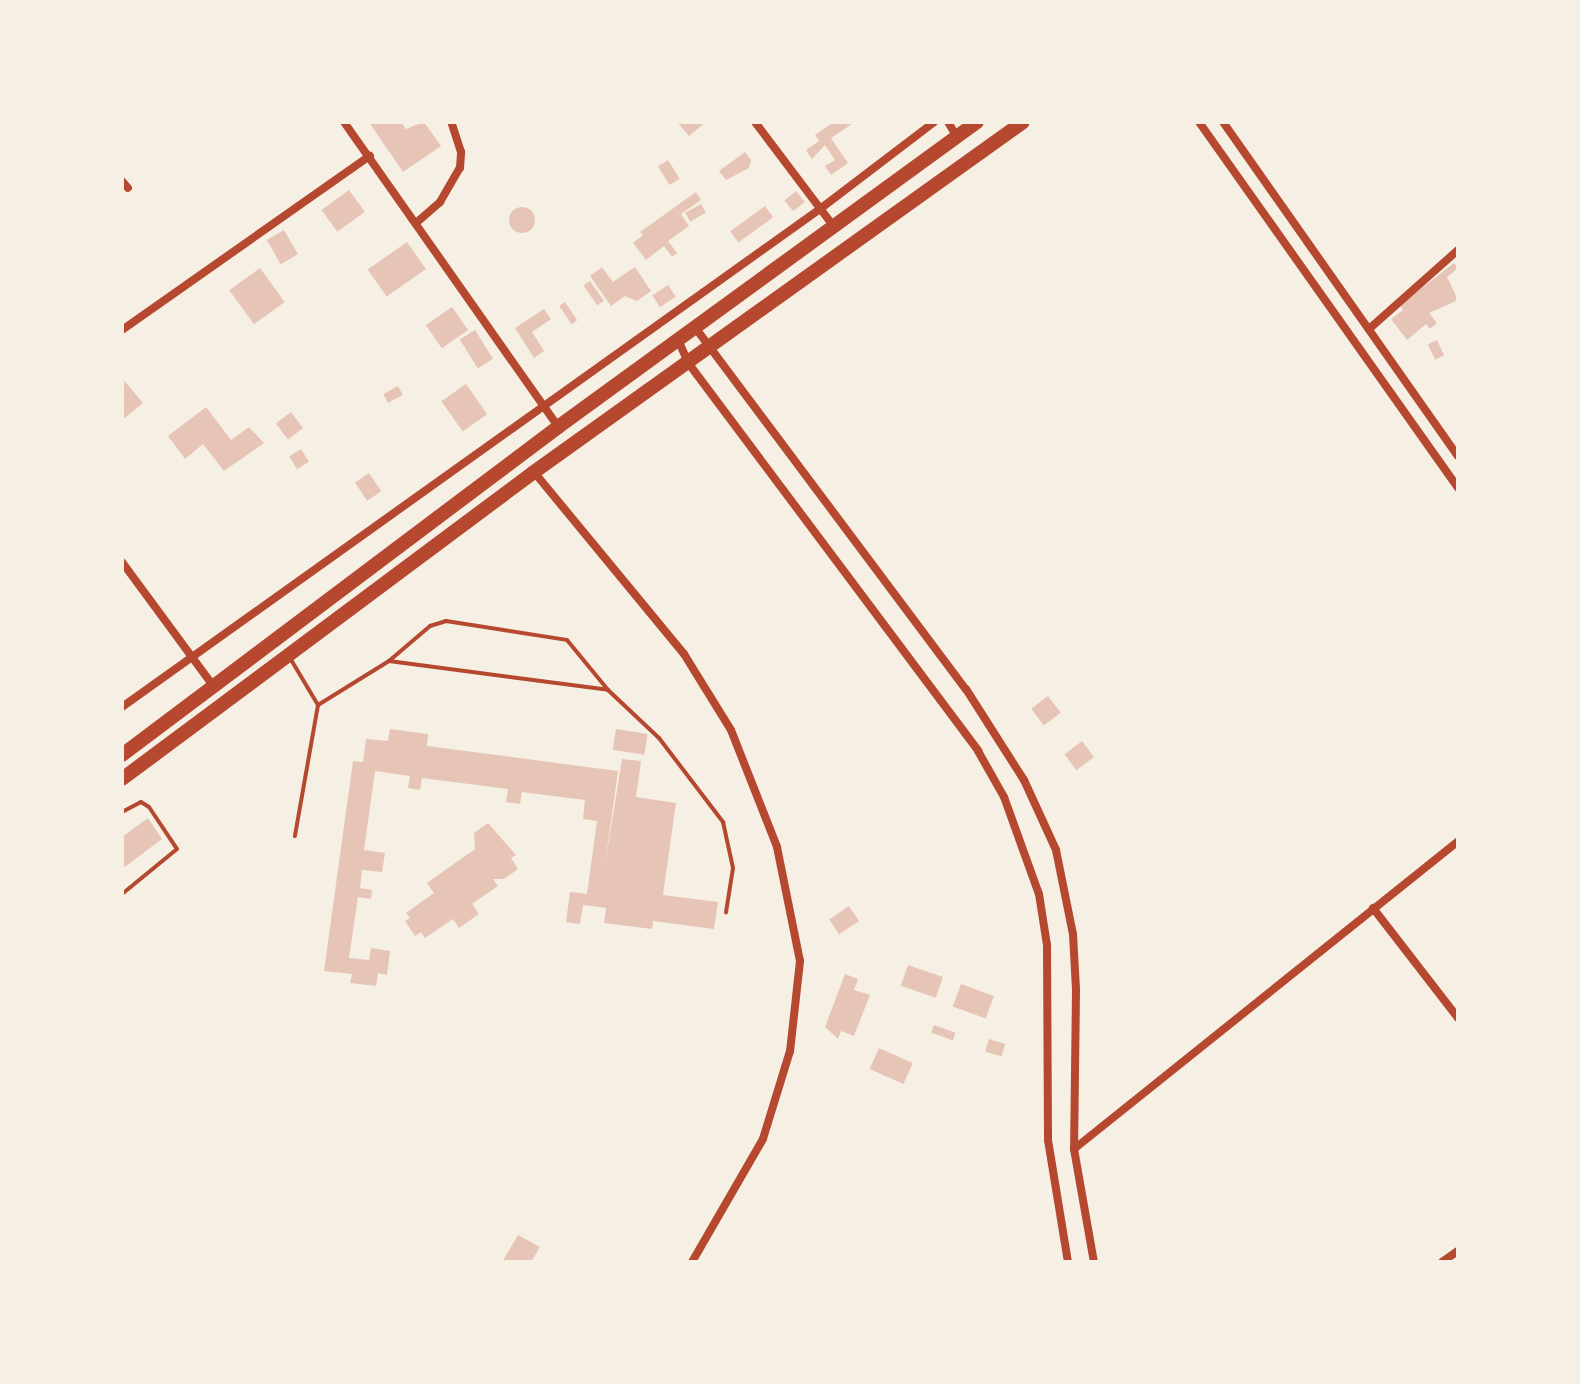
<!DOCTYPE html>
<html>
<head>
<meta charset="utf-8">
<style>
  body { margin:0 }
  #map { position:relative; width:1580px; height:1384px; overflow:hidden; background:#f6efe4; font-family:"Public Sans",sans-serif }
  div>[style] { position:absolute }
  [style*='--x'] { left:calc(var(--x)*1px); top:calc(var(--y)*1px); width:calc(var(--w)*1px); rotate:calc(var(--a)*1deg) }
  .building>* { inset:0; background:#e6c5b7; transform-origin:0 0 }
  .round { border-radius:50% }
  .service>* { height:4px; margin:-2px; padding:0 2px; transform-origin:2px; border-radius:2px; background:#b5482f }
  .minor>* { height:8px; margin:-4px; padding:0 4px; transform-origin:4px; border-radius:4px; background:#b5482f }
  .primary>* { height:14px; margin:-7px; padding:0 7px; transform-origin:7px; border-radius:7px; background:#b5482f }
  span { translate:-50% -50%; white-space:nowrap; text-align:center; line-height:1.15; -webkit-text-stroke:6px #f6efe4; paint-order:stroke }
  .frame { position:absolute; inset:0; border:124px solid #f6efe4; pointer-events:none }
</style>
</head>
<body>
<div id="map">
  <div class="building">
    <i style="clip-path:polygon(369px 122px,401px 122px,406px 129px,424px 122px,441px 146px,403px 172px)"></i>
    <i style="clip-path:polygon(677px 122px,706px 122px,689px 136px)"></i>
    <i style="clip-path:polygon(834px 122px,855px 122px,831px 138px,848px 163px,831px 175px,825px 166px,835px 160px,825px 145px,812px 159px,806px 150px,819px 141px,815px 135px)"></i>
    <i style="clip-path:polygon(745px 152px,751px 160px,749px 168px,726px 180px,719px 171px)"></i>
    <i style="left:668px;top:160px;width:22px;height:12px;rotate:58deg"></i>
    <i style="left:349px;top:190px;width:27px;height:34px;rotate:54deg"></i>
    <i style="left:796px;top:191px;width:14px;height:15px;rotate:51deg"></i>
    <i style="clip-path:polygon(696px 192px,701px 200px,681px 214px,689px 226px,668px 241px,677px 253px,672px 257px,664px 246px,646px 260px,633px 243px,643px 235px,640px 232px)"></i>
    <i style="left:701px;top:204px;width:10px;height:18px;rotate:61deg"></i>
    <i style="left:765px;top:206px;width:14px;height:43px;rotate:54deg"></i>
    <i class="round" style="left:509px;top:207px;width:26px;height:26px"></i>
    <i style="left:284px;top:230px;width:28px;height:20px;rotate:60deg"></i>
    <i style="left:407px;top:242px;width:33px;height:48px;rotate:55deg"></i>
    <i style="clip-path:polygon(1454px 263px,1458px 268px,1447px 277px,1458px 300px,1429px 313px,1437px 323px,1430px 329px,1426px 324px,1407px 340px,1391px 319px,1403px 310px,1400px 305px)"></i>
    <i style="clip-path:polygon(602px 267px,613px 282px,635px 267px,651px 291px,637px 301px,625px 296px,611px 306px,590px 276px)"></i>
    <i style="left:260px;top:268px;width:42px;height:38px;rotate:54deg"></i>
    <i style="left:590px;top:281px;width:24px;height:8px;rotate:55deg"></i>
    <i style="left:668px;top:285px;width:14px;height:19px;rotate:56deg"></i>
    <i style="left:565px;top:302px;width:22px;height:7px;rotate:56deg"></i>
    <i style="left:452px;top:307px;width:28px;height:32px;rotate:55deg"></i>
    <i style="clip-path:polygon(544px 309px,551px 319px,532px 332px,544px 351px,534px 358px,515px 328px)"></i>
    <i style="left:475px;top:330px;width:34px;height:18px;rotate:58deg"></i>
    <i style="left:1437px;top:340px;width:17px;height:10px;rotate:65deg"></i>
    <i style="clip-path:polygon(122px 378px,143px 403px,122px 420px)"></i>
    <i style="left:466px;top:384px;width:37px;height:30px;rotate:55deg"></i>
    <i style="left:398px;top:386px;width:10px;height:17px;rotate:61deg"></i>
    <i style="clip-path:polygon(206px 407px,231px 440px,249px 427px,264px 443px,224px 471px,203px 444px,185px 459px,168px 436px)"></i>
    <i style="left:291px;top:412px;width:20px;height:19px;rotate:53deg"></i>
    <i style="left:301px;top:449px;width:15px;height:14px;rotate:58deg"></i>
    <i style="left:369px;top:473px;width:22px;height:17px;rotate:56deg"></i>
    <i style="left:1048px;top:696px;width:21px;height:21px;rotate:53deg"></i>
    <i style="clip-path:polygon(390px 729px,428px 734px,427px 746px,618px 771px,605px 865px,622px 759px,641px 761px,636px 797px,676px 803px,663px 895px,718px 902px,714px 929px,653px 921px,652px 929px,604px 923px,606px 908px,583px 905px,580px 924px,566px 922px,570px 892px,587px 894px,597px 821px,583px 819px,585px 800px,522px 792px,520px 804px,506px 802px,508px 789px,422px 778px,420px 790px,408px 788px,410px 776px,375px 771px,364px 850px,385px 853px,382px 872px,362px 870px,360px 888px,372px 890px,371px 899px,358px 897px,349px 958px,369px 960px,371px 948px,390px 951px,387px 975px,378px 973px,376px 986px,350px 983px,352px 974px,324px 971px,353px 761px,363px 762px,366px 739px,388px 741px)"></i>
    <i style="left:616px;top:729px;width:32px;height:21px;rotate:9deg"></i>
    <i style="left:1082px;top:741px;width:20px;height:22px;rotate:53deg"></i>
    <i style="clip-path:polygon(148px 818px,162px 839px,122px 869px,122px 837px)"></i>
    <i style="clip-path:polygon(488px 823px,516px 855px,511px 858px,518px 869px,504px 879px,493px 879px,498px 886px,472px 904px,479px 914px,459px 928px,453px 919px,425px 938px,421px 932px,415px 936px,405px 921px,410px 918px,406px 913px,434px 893px,427px 883px,475px 849px,474px 833px)"></i>
    <i style="left:849px;top:906px;width:18px;height:24px;rotate:56deg"></i>
    <i style="left:908px;top:965px;width:37px;height:22px;rotate:19deg"></i>
    <i style="clip-path:polygon(845px 974px,858px 979px,854px 990px,870px 995px,854px 1036px,841px 1031px,838px 1039px,825px 1027px)"></i>
    <i style="left:961px;top:984px;width:35px;height:24px;rotate:20deg"></i>
    <i style="left:934px;top:1025px;width:23px;height:8px;rotate:20deg"></i>
    <i style="left:989px;top:1039px;width:17px;height:13px;rotate:17deg"></i>
    <i style="left:879px;top:1048px;width:37px;height:23px;rotate:24deg"></i>
    <i style="clip-path:polygon(518px 1235px,540px 1247px,531px 1262px,502px 1262px)"></i>
  </div>
  <div class="service">
    <i style="--x:290;--y:658;--w:55;--a:59.2"></i>
    <i style="--x:318;--y:705;--w:133;--a:100"></i>
    <i style="--x:389;--y:661;--w:221;--a:7.5"></i>
    <i style="--x:318;--y:705;--w:84;--a:-31.8"></i>
    <i style="--x:389;--y:661;--w:54;--a:-40.5"></i>
    <i style="--x:430;--y:626;--w:17;--a:-17"></i>
    <i style="--x:446;--y:621;--w:122;--a:8.9"></i>
    <i style="--x:567;--y:640;--w:65;--a:50.6"></i>
    <i style="--x:608;--y:690;--w:70;--a:43.3"></i>
    <i style="--x:659;--y:738;--w:106;--a:52.7"></i>
    <i style="--x:723;--y:822;--w:47;--a:77.7"></i>
    <i style="--x:733;--y:868;--w:45;--a:99"></i>
    <i style="--x:122;--y:812;--w:21;--a:-28"></i>
    <i style="--x:141;--y:802;--w:9;--a:32"></i>
    <i style="--x:149;--y:807;--w:50;--a:56.3"></i>
    <i style="--x:177;--y:849;--w:71;--a:140.7"></i>
  </div>
  <div class="minor">
    <i style="--x:344;--y:122;--w:373;--a:54.9"></i>
    <i style="--x:755;--y:122;--w:131;--a:53"></i>
    <i style="--x:948;--y:122;--w:17;--a:59"></i>
    <i style="--x:1199;--y:122;--w:448;--a:54.7"></i>
    <i style="--x:1223;--y:122;--w:408;--a:54.9"></i>
    <i style="--x:122;--y:181;--w:9;--a:49"></i>
    <i style="--x:416;--y:223;--w:32;--a:-41"></i>
    <i style="--x:440;--y:202;--w:39;--a:-60"></i>
    <i style="--x:460;--y:168;--w:16;--a:-86"></i>
    <i style="--x:461;--y:152;--w:32;--a:-108"></i>
    <i style="--x:1369;--y:329;--w:119;--a:-41.6"></i>
    <i style="--x:122;--y:330;--w:303;--a:-35.1"></i>
    <i style="--x:697;--y:330;--w:449;--a:53.2"></i>
    <i style="--x:966;--y:689;--w:108;--a:57.5"></i>
    <i style="--x:1024;--y:780;--w:77;--a:65.4"></i>
    <i style="--x:1056;--y:850;--w:86;--a:78.6"></i>
    <i style="--x:1073;--y:934;--w:56;--a:86.9"></i>
    <i style="--x:1076;--y:990;--w:159;--a:90.7"></i>
    <i style="--x:1074;--y:1149;--w:115;--a:80"></i>
    <i style="--x:679;--y:342;--w:24;--a:66"></i>
    <i style="--x:689;--y:364;--w:483;--a:53.2"></i>
    <i style="--x:978;--y:751;--w:53;--a:60.5"></i>
    <i style="--x:1004;--y:797;--w:103;--a:70.2"></i>
    <i style="--x:1039;--y:894;--w:52;--a:81.1"></i>
    <i style="--x:1047;--y:945;--w:195;--a:89.7"></i>
    <i style="--x:1048;--y:1140;--w:124;--a:80.7"></i>
    <i style="--x:534;--y:472;--w:236;--a:50.5"></i>
    <i style="--x:684;--y:654;--w:89;--a:58.3"></i>
    <i style="--x:731;--y:730;--w:126;--a:68.5"></i>
    <i style="--x:777;--y:847;--w:116;--a:78.6"></i>
    <i style="--x:800;--y:961;--w:91;--a:96.3"></i>
    <i style="--x:790;--y:1051;--w:92;--a:107.1"></i>
    <i style="--x:763;--y:1139;--w:142;--a:120"></i>
    <i style="--x:122;--y:562;--w:155;--a:53.6"></i>
    <i style="--x:122;--y:707;--w:857;--a:-35.51"></i>
    <i style="--x:820;--y:209;--w:143;--a:-37.3"></i>
    <i style="--x:1373;--y:908;--w:139;--a:52.3"></i>
    <i style="--x:1074;--y:1149;--w:492;--a:-38.7"></i>
    <i style="--x:1442;--y:1262;--w:19;--a:-35"></i>
  </div>
  <div class="primary">
    <i style="--x:122;--y:755;--w:546;--a:-36.95"></i>
    <i style="--x:558;--y:427;--w:518;--a:-36.05"></i>
    <i style="--x:122;--y:779;--w:514;--a:-36.69"></i>
    <i style="--x:534;--y:472;--w:601;--a:-35.59"></i>
  </div>
  <div class="frame"></div>
</div>
</body>
</html>
